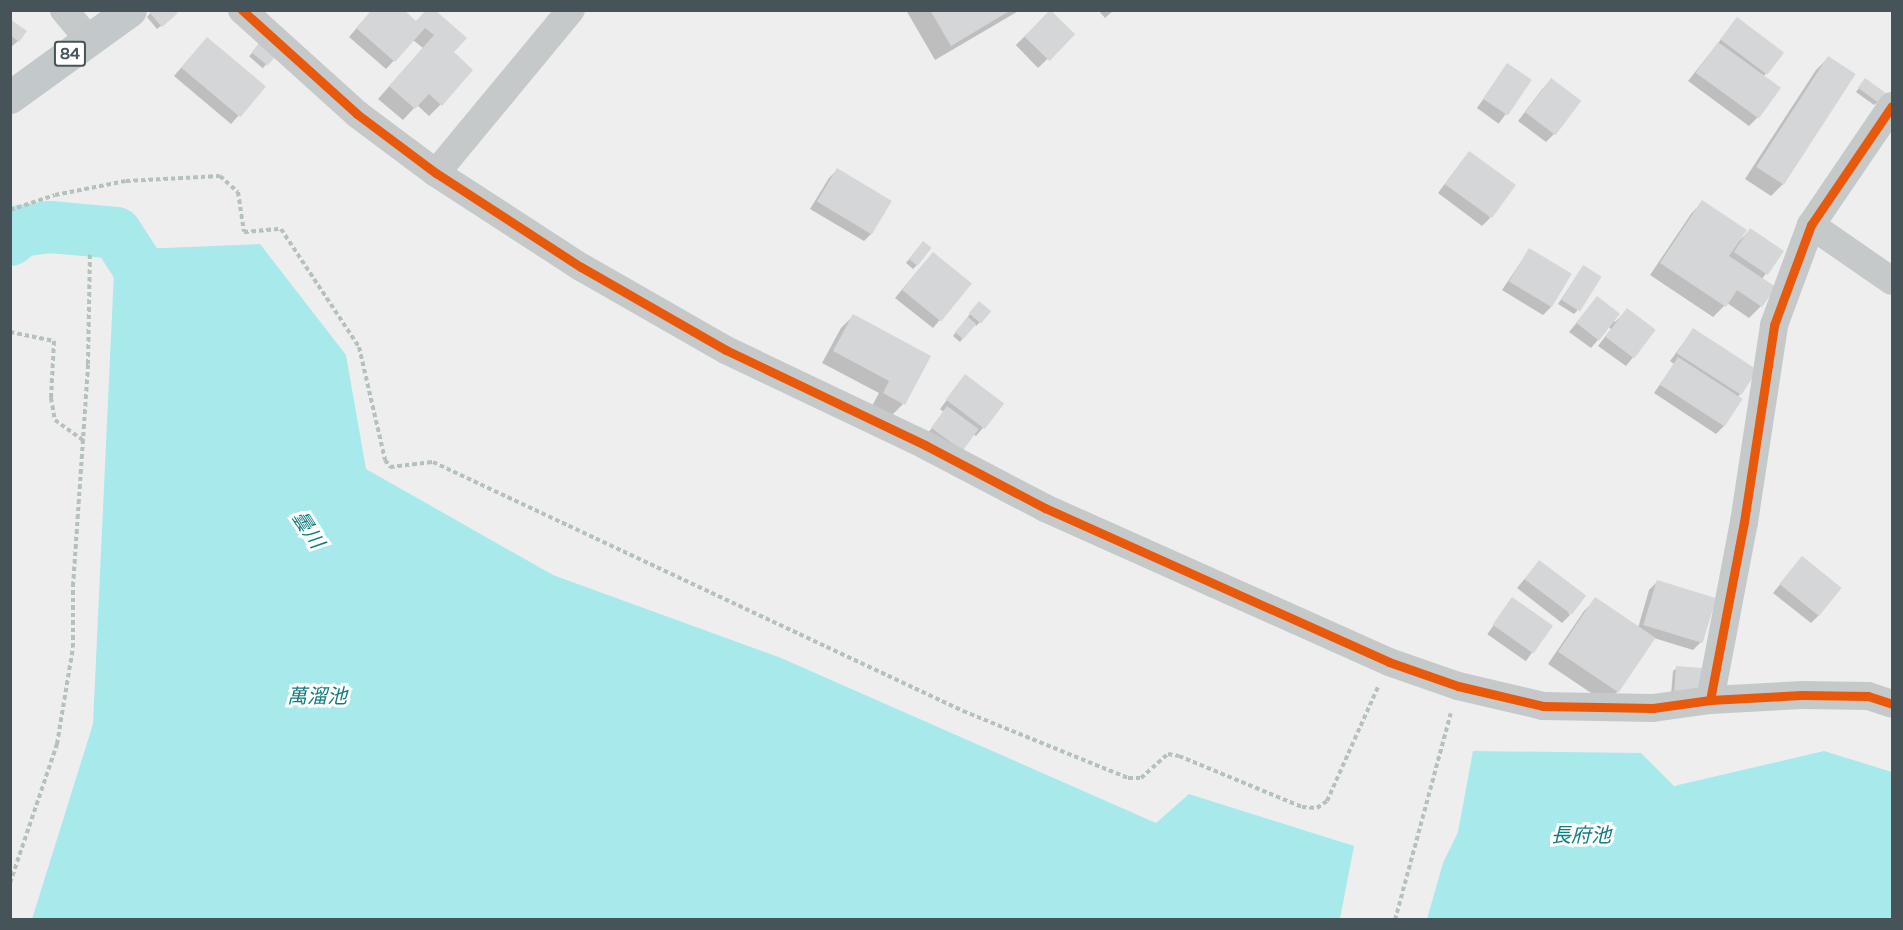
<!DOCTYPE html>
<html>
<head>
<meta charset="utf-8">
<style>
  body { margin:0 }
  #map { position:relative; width:1903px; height:930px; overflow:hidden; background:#efeeee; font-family:"Varela Round","Noto Sans JP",sans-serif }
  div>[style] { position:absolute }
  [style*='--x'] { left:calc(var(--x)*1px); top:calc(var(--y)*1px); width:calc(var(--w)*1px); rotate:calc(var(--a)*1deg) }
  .water>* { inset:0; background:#a8eaeb }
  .shadow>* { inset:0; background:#0003; transform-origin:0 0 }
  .river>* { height:52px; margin:-26px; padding:0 26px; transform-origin:26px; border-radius:26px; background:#a8eaeb }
  .building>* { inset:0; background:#d5d6d7; transform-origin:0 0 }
  .path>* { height:4px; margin-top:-2px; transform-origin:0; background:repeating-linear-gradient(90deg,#b5c1bb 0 4.5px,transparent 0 7.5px) }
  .minor>* { height:28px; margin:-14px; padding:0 14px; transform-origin:14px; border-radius:14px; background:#c6c9ca }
  .primary>* { height:33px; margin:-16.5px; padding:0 16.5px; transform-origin:16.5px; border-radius:16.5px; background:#c3c8ca }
  .cycleway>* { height:9px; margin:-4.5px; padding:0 4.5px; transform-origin:4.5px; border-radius:4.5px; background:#e8590c }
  span { translate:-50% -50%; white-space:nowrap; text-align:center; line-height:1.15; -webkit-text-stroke:6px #fff; paint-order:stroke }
  .shield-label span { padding:2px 4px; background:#fff; border:2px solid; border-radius:4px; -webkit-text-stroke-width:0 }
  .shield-label { font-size:16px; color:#46545a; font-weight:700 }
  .water-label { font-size:20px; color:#0f7d80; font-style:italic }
  .frame { position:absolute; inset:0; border:12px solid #46545a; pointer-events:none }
</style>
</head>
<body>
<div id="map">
  <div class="water">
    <i style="clip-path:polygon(260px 244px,346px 355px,366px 469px,553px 575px,781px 658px,1156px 823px,1189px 794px,1354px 846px,1340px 919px,32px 919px,93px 724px,115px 250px)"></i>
    <i style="clip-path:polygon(1473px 751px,1641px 753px,1674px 786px,1824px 751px,1892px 772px,1892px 919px,1427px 919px,1443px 863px,1458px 832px)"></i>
  </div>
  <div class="shadow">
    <i style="clip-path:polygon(153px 10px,172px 17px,157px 29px,147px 17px)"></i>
    <i style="clip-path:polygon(372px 10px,416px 22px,433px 10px,452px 52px,441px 104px,429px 116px,417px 105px,403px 120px,378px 99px,423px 48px,413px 40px,386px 69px,349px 37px)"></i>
    <i style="clip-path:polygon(906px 10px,1020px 10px,935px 60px)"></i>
    <i style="clip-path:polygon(1098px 10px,1114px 10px,1105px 18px)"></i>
    <i style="left:1051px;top:11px;width:32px;height:49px;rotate:46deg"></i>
    <i style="clip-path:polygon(1737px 19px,1782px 54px,1763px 77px,1757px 118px,1749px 126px,1688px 81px)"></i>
    <i style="clip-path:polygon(10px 20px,18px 41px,10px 48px)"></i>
    <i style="left:259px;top:45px;width:18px;height:15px;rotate:41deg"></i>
    <i style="clip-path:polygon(199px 47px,264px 87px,231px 124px,174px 76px)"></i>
    <i style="clip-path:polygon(1828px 58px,1854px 75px,1783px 184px,1771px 196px,1745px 179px,1816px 70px)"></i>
    <i style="left:1508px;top:65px;width:27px;height:53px;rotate:36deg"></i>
    <i style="clip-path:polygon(1862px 84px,1878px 102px,1874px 105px,1856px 92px)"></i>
    <i style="clip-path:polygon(1543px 88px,1554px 134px,1546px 142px,1518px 121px)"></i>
    <i style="clip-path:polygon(1462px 161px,1490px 218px,1482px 226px,1438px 193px)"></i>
    <i style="clip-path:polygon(837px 170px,890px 202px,872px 233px,864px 241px,810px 209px,829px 178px)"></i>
    <i style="clip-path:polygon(1702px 202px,1739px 241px,1750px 230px,1782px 251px,1762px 279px,1761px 306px,1749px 318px,1727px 303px,1713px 317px,1650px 275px,1691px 214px)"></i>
    <i style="clip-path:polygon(920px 246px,916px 266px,913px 269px,906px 263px)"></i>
    <i style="clip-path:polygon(1529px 250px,1551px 307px,1543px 315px,1502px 290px)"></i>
    <i style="clip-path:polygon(925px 262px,970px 284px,933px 328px,895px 298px)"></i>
    <i style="clip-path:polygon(1580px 271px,1577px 311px,1574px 314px,1558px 304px)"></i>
    <i style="clip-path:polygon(1597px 298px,1615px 322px,1627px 310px,1654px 331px,1626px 366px,1598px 346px,1611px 329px,1609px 327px,1591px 348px,1569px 332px)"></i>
    <i style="clip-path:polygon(976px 306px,980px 322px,976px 326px,974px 324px,960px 342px,953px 336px)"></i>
    <i style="clip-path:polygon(853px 316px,903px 404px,891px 416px,872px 406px,879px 393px,822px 363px,841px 328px)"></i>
    <i style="clip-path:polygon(1693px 330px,1756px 370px,1738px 397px,1724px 426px,1716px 434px,1654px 393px,1674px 364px,1670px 361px)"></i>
    <i style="clip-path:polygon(965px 376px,983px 428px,976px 436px,973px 434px,962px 450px,925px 437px,944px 412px,940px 409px)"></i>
    <i style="clip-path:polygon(1802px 558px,1819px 615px,1811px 623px,1773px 593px)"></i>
    <i style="clip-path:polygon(1539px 562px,1570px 615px,1562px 623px,1517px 588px)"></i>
    <i style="clip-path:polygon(1657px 582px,1701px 642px,1693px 650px,1654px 638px,1618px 691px,1606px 703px,1548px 664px,1584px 611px,1596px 599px,1638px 628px,1649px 590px)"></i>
    <i style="left:1512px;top:599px;width:47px;height:43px;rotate:35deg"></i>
    <i style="clip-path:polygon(1677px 668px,1696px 697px,1671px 695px,1673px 671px)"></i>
  </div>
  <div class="river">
    <i style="--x:10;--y:240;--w:14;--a:-39"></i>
    <i style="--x:21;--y:231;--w:29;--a:-8"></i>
    <i style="--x:50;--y:227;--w:66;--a:5.2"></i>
    <i style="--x:116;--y:233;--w:92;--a:57"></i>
  </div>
  <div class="building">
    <i style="clip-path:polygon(151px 10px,175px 10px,178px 13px,162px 27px,149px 12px)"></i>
    <i style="clip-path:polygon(372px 10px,404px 10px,416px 21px,426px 10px,435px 10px,467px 38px,454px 52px,473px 70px,442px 106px,429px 94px,415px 109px,389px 86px,434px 35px,425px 28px,395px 62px,356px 28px)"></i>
    <i style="clip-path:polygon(930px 10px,1011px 10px,951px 46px)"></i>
    <i style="left:1050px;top:10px;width:35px;height:37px;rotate:44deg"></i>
    <i style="left:1737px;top:17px;width:59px;height:28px;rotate:37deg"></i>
    <i style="clip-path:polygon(10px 19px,27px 31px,19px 42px,10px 35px)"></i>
    <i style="left:207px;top:37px;width:77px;height:40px;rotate:40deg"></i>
    <i style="left:1718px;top:42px;width:78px;height:38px;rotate:36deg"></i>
    <i style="left:259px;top:43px;width:21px;height:12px;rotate:39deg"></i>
    <i style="left:1828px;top:56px;width:33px;height:132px;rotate:33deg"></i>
    <i style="left:1507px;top:63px;width:30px;height:43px;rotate:34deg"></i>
    <i style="left:1551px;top:78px;width:38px;height:43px;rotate:37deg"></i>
    <i style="left:1865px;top:78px;width:26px;height:12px;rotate:36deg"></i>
    <i style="left:1469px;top:151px;width:58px;height:41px;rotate:36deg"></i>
    <i style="left:837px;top:168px;width:64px;height:39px;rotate:31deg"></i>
    <i style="clip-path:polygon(1702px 200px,1747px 230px,1729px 256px,1776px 287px,1762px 307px,1737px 290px,1726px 307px,1660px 263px)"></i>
    <i style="left:1750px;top:228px;width:41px;height:29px;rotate:34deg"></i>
    <i style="left:923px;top:241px;width:11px;height:23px;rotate:38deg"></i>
    <i style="left:1529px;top:248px;width:50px;height:39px;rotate:31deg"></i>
    <i style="left:933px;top:252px;width:50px;height:49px;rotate:39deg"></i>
    <i style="left:1583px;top:265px;width:22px;height:41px;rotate:32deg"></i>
    <i style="left:1597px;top:296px;width:29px;height:34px;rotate:38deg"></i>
    <i style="left:979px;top:301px;width:16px;height:16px;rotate:40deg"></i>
    <i style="left:1627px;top:308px;width:36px;height:36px;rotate:37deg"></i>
    <i style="clip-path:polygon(853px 314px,931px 356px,905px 405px,883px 393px,889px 381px,833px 351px)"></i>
    <i style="left:968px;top:317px;width:11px;height:20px;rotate:41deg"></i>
    <i style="left:1693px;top:328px;width:77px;height:30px;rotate:33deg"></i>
    <i style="left:1678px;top:357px;width:77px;height:33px;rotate:33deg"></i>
    <i style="left:965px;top:374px;width:49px;height:32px;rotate:37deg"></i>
    <i style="left:947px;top:406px;width:39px;height:27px;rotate:36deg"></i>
    <i style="left:1802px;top:556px;width:51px;height:36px;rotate:39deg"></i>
    <i style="left:1539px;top:560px;width:59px;height:24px;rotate:37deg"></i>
    <i style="left:1657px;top:580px;width:62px;height:47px;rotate:17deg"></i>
    <i style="left:1512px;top:597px;width:50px;height:34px;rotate:35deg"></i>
    <i style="left:1595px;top:597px;width:73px;height:66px;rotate:34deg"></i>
    <i style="left:1676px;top:666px;width:27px;height:25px;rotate:4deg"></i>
  </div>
  <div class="path">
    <i style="--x:10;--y:210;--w:47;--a:-18.4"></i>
    <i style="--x:55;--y:195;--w:72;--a:-11.2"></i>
    <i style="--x:126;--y:181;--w:94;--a:-3"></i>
    <i style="--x:220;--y:176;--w:24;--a:42"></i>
    <i style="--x:238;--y:192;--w:40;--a:81.5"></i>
    <i style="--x:244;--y:232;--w:37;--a:-5"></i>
    <i style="--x:281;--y:229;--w:141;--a:56.5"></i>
    <i style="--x:359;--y:347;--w:116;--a:77"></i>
    <i style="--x:385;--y:460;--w:9;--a:54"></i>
    <i style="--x:390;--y:467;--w:43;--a:-6.6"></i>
    <i style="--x:433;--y:462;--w:586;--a:25.16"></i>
    <i style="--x:963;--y:711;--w:178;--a:22.1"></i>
    <i style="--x:1128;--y:778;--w:13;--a:0"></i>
    <i style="--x:1141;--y:778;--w:36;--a:-42"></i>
    <i style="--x:1168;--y:754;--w:11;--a:10"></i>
    <i style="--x:1179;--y:756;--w:133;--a:22.5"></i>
    <i style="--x:1302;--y:807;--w:15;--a:4"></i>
    <i style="--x:1317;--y:808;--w:12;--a:-35"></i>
    <i style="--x:1327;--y:801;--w:125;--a:-65.9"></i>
    <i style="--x:10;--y:332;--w:45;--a:11.6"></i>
    <i style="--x:54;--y:341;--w:57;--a:93"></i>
    <i style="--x:51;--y:398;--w:22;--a:80"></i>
    <i style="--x:55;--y:420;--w:34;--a:36"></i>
    <i style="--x:10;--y:883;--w:147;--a:-71.3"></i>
    <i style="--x:57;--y:744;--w:98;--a:-80.6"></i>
    <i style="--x:73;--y:647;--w:61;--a:-90"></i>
    <i style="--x:73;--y:586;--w:223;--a:-86.1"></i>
    <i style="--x:88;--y:364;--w:111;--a:-89"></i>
    <i style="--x:1395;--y:920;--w:214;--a:-74.9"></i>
  </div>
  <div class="minor">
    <i style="--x:64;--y:10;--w:39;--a:50"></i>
    <i style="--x:242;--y:10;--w:155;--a:42.1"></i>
    <i style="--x:357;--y:114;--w:99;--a:36.8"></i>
    <i style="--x:436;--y:173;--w:173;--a:33"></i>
    <i style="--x:581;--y:267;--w:167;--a:29.8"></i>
    <i style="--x:726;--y:350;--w:221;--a:25.5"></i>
    <i style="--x:925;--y:445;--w:136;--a:27.7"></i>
    <i style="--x:1045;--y:508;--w:377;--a:24.1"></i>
    <i style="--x:1389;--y:662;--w:73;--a:19.2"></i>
    <i style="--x:1458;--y:686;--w:87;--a:13.2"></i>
    <i style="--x:1543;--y:706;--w:110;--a:1"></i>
    <i style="--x:1653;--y:708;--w:58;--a:-8"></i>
    <i style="--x:1710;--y:700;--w:92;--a:-3.1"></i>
    <i style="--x:1802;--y:695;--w:66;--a:0.9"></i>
    <i style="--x:1868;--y:696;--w:25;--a:18"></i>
    <i style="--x:436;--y:173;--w:212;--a:-50.4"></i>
    <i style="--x:1811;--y:225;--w:98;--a:34.7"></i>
    <i style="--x:1710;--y:700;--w:181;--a:-79.2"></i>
    <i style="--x:1744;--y:522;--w:199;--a:-81.3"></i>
    <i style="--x:1774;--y:325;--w:107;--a:-69.7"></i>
    <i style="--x:1811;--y:225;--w:144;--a:-55.8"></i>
  </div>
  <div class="primary">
    <i style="--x:10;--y:97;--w:148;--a:-35.9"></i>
  </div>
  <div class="cycleway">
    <i style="--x:242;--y:10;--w:155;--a:42.1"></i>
    <i style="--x:357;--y:114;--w:99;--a:36.8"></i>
    <i style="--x:436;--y:173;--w:173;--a:33"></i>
    <i style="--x:581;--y:267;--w:167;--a:29.8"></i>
    <i style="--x:726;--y:350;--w:221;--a:25.5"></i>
    <i style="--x:925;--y:445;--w:136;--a:27.7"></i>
    <i style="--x:1045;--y:508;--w:377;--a:24.1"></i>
    <i style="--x:1389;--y:662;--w:73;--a:19.2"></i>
    <i style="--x:1458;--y:686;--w:87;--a:13.2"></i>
    <i style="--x:1543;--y:706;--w:110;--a:1"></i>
    <i style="--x:1653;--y:708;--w:58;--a:-8"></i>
    <i style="--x:1710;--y:700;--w:92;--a:-3.1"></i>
    <i style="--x:1802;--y:695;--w:66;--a:0.9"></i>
    <i style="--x:1868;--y:696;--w:25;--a:18"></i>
    <i style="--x:1710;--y:700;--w:181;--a:-79.2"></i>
    <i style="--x:1744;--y:522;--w:199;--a:-81.3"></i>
    <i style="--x:1774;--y:325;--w:107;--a:-69.7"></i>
    <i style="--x:1811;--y:225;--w:144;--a:-55.8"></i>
  </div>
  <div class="shield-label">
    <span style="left:70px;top:54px">84</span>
  </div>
  <div class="water-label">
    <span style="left:307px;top:530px;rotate:57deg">曇川</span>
    <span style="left:317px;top:697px">萬溜池</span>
    <span style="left:1581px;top:836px">長府池</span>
  </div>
  <div class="frame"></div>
</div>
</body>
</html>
